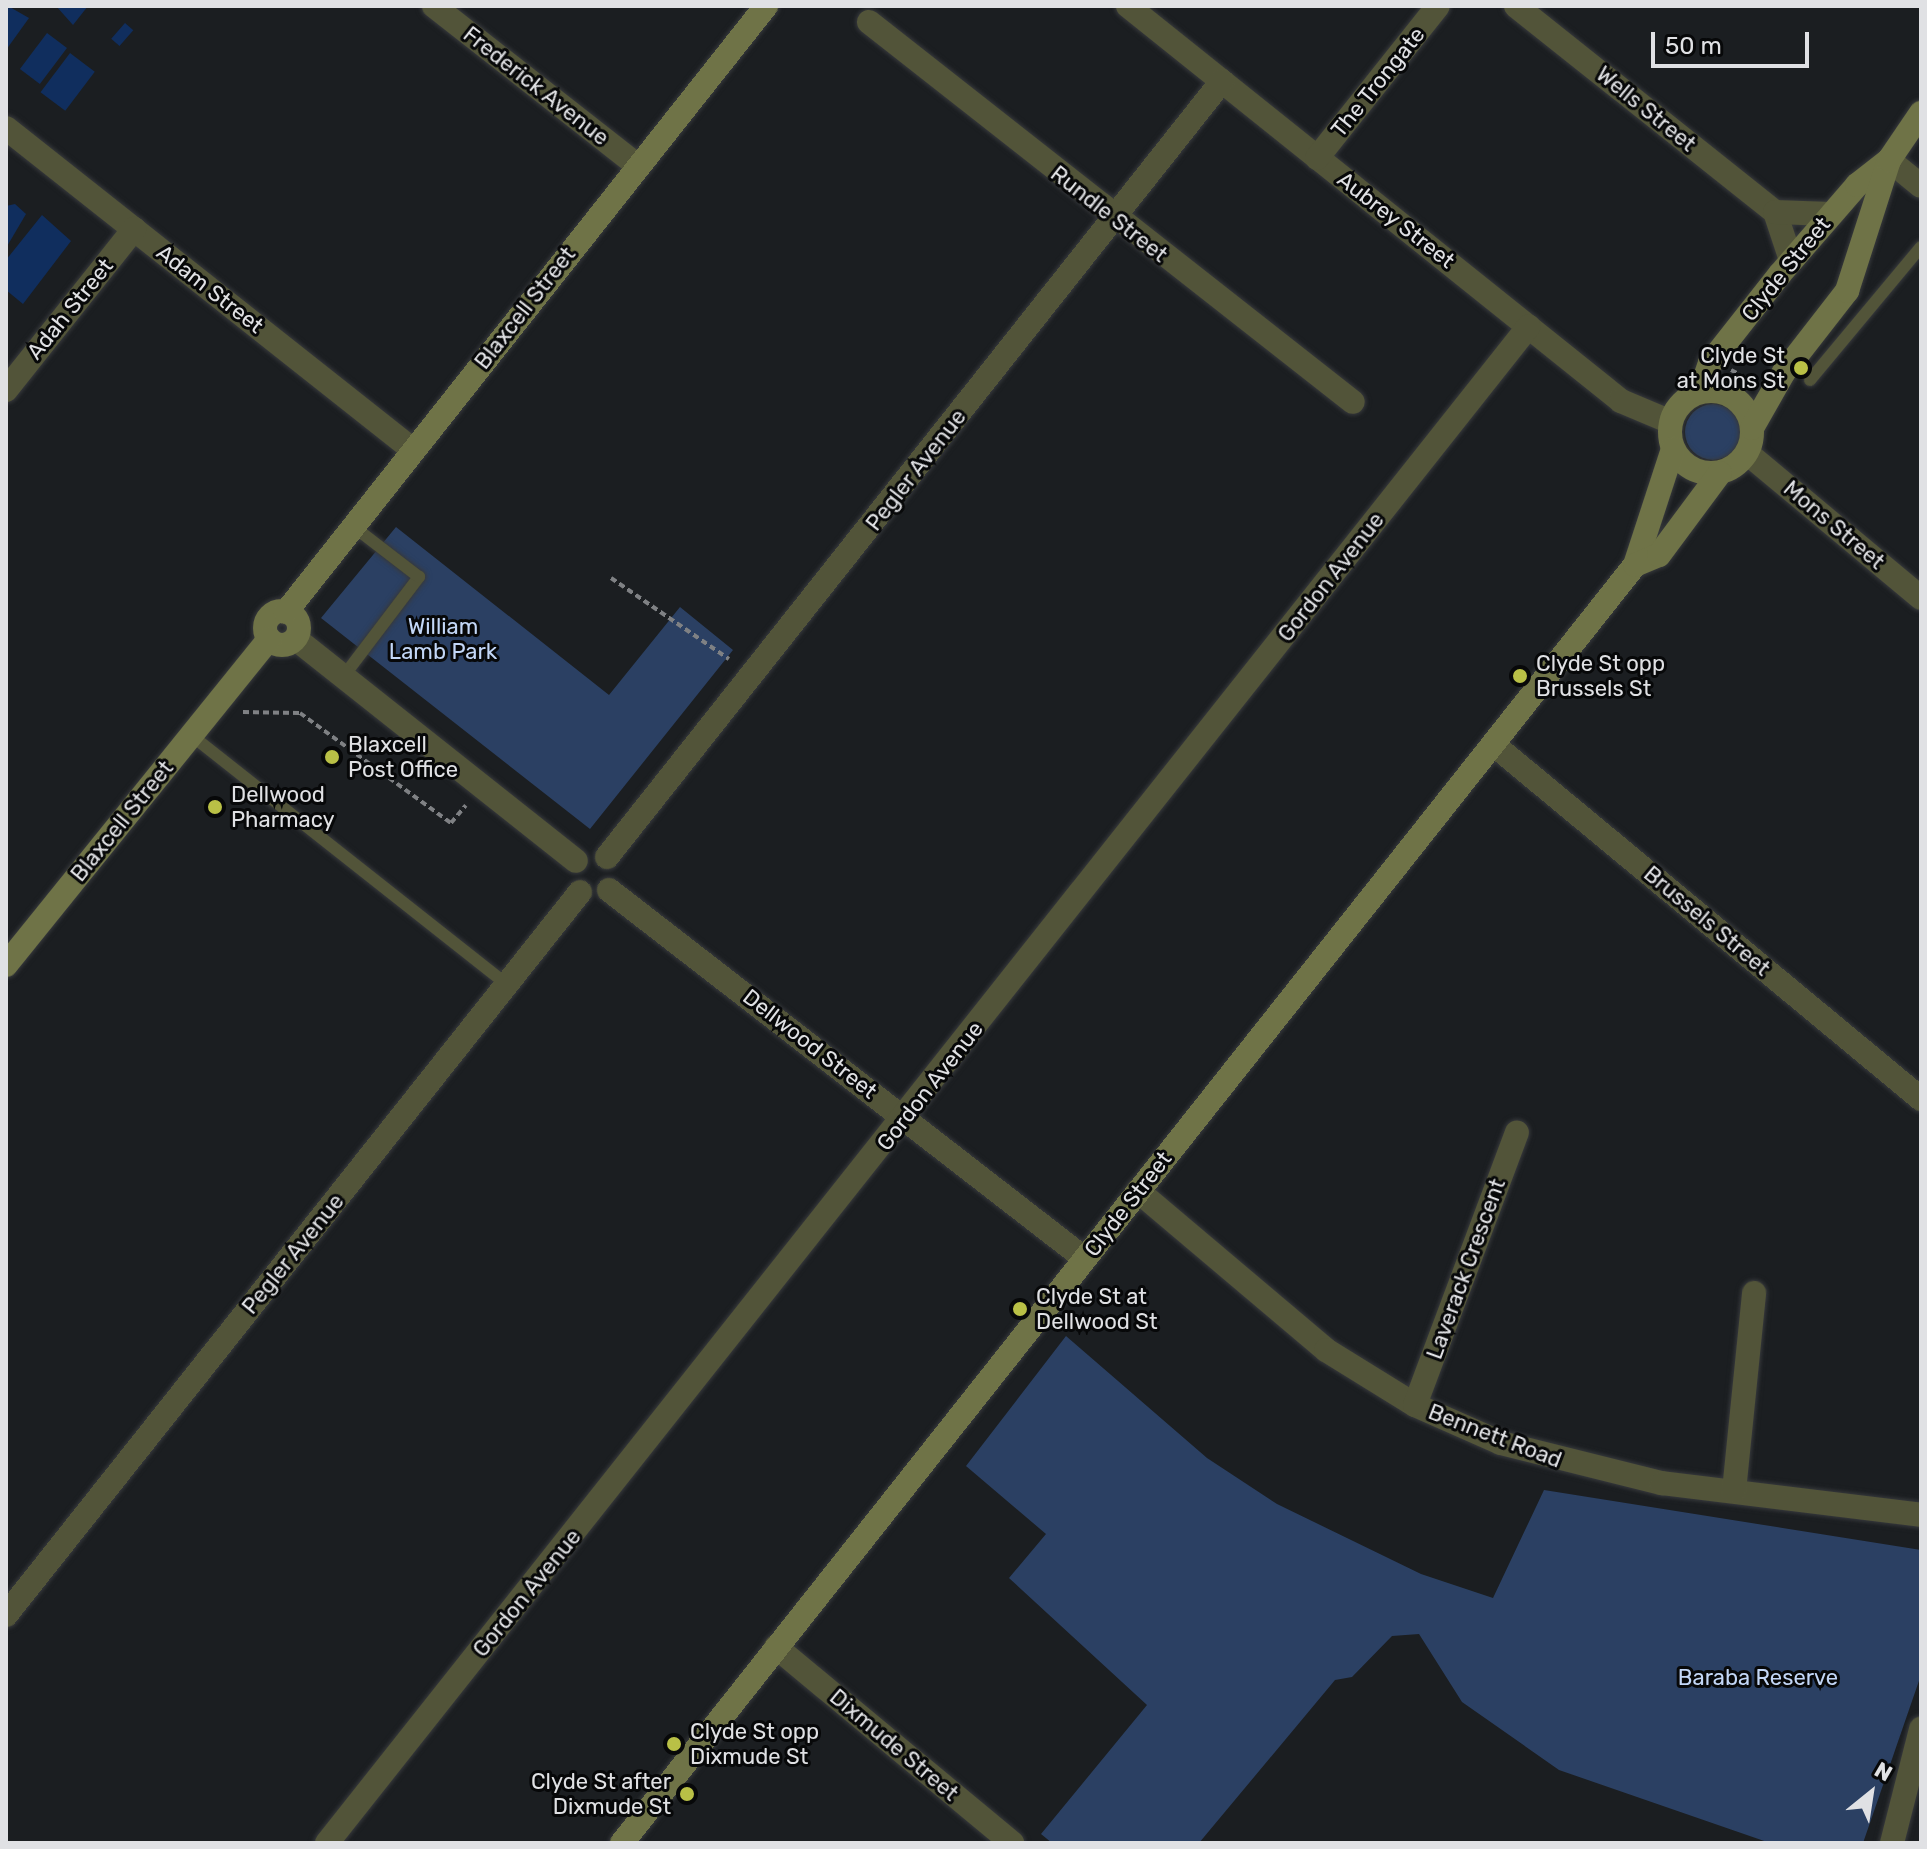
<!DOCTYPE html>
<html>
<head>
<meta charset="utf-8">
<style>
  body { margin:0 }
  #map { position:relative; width:1927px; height:1849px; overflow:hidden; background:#1b1e21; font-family:Rubik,sans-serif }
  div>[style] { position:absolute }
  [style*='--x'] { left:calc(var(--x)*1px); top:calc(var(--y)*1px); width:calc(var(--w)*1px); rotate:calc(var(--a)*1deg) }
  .green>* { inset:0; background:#2b4063 }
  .round { border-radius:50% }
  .building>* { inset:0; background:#102e5e; transform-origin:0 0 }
  .path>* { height:4px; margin-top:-2px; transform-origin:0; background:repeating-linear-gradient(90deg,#7f8184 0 6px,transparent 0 10px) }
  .roads { filter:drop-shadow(0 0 2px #37393c) drop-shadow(0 0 2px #37393c) }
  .lane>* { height:12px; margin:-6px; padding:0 6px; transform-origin:6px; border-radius:6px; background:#525439 }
  .street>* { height:24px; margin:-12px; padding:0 12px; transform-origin:12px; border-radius:12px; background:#525439 }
  .secondary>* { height:24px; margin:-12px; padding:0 12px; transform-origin:12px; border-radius:12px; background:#6f7347 }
  .secondary>.ring { margin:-12px; padding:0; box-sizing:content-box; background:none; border:24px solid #6f7347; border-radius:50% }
  .dots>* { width:22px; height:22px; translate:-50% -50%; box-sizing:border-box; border:4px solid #070809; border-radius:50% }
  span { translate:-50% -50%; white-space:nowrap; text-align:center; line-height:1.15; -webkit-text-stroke:6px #070809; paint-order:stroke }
  .street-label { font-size:22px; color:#e0e1e4 }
  .poi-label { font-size:22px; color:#e0e1e4 }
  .right { translate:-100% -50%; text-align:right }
  .left { translate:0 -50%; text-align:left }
  .park-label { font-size:22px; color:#c3d7f7 }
  .frame { position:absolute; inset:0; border:8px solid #e0e1e4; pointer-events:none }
  .north { position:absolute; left:1831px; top:1753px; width:80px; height:80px; -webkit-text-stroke:6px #070809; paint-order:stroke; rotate:30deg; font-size:22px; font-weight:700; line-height:32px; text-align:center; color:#e0e1e4 }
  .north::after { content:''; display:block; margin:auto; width:28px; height:36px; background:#e0e1e4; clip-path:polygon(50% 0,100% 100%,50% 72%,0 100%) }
  .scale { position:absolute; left:1651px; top:32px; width:158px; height:36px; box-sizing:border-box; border:4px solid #e0e1e4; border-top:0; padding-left:10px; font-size:24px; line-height:28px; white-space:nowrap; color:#e0e1e4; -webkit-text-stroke:6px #070809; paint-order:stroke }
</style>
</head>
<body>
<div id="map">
  <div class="green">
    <i class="round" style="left:1685px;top:404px;width:56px;height:56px"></i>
    <i style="clip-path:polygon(396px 527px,609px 695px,680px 607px,733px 650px,590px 829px,321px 618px)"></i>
    <i style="clip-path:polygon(1066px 1336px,1207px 1458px,1277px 1504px,1421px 1574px,1493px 1598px,1544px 1490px,1921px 1550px,1921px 1675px,1863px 1843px,1770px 1843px,1559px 1770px,1462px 1702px,1419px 1634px,1392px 1636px,1352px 1677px,1335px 1680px,1199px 1843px,1052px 1843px,1041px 1834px,1147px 1705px,1009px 1578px,1046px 1534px,966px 1466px)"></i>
  </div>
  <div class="building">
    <i style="clip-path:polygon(8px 6px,29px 18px,6px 50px,6px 9px)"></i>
    <i style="clip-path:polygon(56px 6px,88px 6px,73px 25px)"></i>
    <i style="left:125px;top:23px;width:11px;height:21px;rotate:41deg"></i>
    <i style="left:47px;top:33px;width:25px;height:45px;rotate:37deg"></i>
    <i style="left:70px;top:53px;width:31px;height:49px;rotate:37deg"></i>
    <i style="clip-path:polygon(15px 204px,26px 214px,6px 248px,6px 206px)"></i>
    <i style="clip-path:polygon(42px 215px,71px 241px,23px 304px,6px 290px,6px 260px)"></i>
  </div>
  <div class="path">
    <i style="--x:1731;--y:370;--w:27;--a:27"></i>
    <i style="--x:611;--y:578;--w:143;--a:34.5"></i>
    <i style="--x:243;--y:712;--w:57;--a:1"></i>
    <i style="--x:300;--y:713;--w:187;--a:36.1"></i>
    <i style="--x:451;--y:823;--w:23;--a:-50"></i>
  </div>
  <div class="roads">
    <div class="lane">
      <i style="--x:1810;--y:380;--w:173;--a:-50.2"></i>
      <i style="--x:343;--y:677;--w:126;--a:-52.8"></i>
      <i style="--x:419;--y:577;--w:82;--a:-142.4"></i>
      <i style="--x:191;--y:735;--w:403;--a:38.3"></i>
    </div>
    <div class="street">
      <i style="--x:434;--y:6;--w:259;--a:38.1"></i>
      <i style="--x:1128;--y:6;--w:632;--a:38.7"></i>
      <i style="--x:1621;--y:401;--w:54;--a:22.8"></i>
      <i style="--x:1516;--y:6;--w:331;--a:38.5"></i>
      <i style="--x:1775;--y:212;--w:51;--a:71.6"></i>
      <i style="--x:869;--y:22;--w:615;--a:38.14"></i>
      <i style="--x:6;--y:128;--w:519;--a:38.35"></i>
      <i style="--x:1317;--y:158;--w:194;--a:-51.5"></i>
      <i style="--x:1889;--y:160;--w:41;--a:39.1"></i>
      <i style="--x:1775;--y:212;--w:56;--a:2"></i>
      <i style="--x:6;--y:390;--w:206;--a:-51.5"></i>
      <i style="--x:1747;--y:453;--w:226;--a:39.8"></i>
      <i style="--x:296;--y:639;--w:357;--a:38.4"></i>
      <i style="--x:1493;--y:744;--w:556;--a:39.67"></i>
      <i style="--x:607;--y:857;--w:990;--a:-51.6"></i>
      <i style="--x:609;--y:890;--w:602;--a:37.78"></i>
      <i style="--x:1138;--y:1191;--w:246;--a:40.2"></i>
      <i style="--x:1326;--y:1350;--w:105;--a:31.7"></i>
      <i style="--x:1415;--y:1405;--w:94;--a:23.8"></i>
      <i style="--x:1501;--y:1443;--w:166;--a:14"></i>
      <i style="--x:1662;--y:1483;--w:261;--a:7"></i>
      <i style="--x:1415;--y:1405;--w:291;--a:-69.5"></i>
      <i style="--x:1734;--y:1491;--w:199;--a:-84.2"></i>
      <i style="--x:6;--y:1615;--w:923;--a:-51.55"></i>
      <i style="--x:776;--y:1647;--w:307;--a:39.7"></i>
      <i style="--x:327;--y:1843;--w:1935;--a:-51.61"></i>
      <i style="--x:1892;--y:1843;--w:118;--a:-75.7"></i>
    </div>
    <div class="secondary">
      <i class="ring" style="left:1670px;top:391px;width:58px;height:58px"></i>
      <i style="--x:1700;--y:392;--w:31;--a:-71"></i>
      <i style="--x:1710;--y:363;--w:113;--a:-51.8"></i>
      <i style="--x:1780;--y:274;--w:118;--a:-49.1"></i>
      <i style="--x:1857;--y:185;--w:41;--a:-38"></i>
      <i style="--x:1752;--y:428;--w:64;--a:-60.3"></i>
      <i style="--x:1784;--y:372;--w:103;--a:-52.1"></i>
      <i style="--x:1847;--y:291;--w:138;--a:-72.2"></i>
      <i style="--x:1889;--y:160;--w:57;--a:-55.8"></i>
      <i style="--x:1635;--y:565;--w:122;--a:-71.9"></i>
      <i class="ring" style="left:265px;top:611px;width:10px;height:10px"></i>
      <i style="--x:286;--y:612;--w:773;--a:-51.62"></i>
      <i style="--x:6;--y:965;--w:419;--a:-51.1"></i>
      <i style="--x:622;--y:1843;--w:1631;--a:-51.6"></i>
      <i style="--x:1635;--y:565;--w:26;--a:-23"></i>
      <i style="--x:1659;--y:555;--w:102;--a:-53.4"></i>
    </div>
  </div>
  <div class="dots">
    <i style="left:1801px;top:368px;background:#b9c046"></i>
    <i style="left:1520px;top:676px;background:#b9c046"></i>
    <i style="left:332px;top:757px;background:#b9c046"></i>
    <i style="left:215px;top:807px;background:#b9c046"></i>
    <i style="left:1020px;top:1309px;background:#b9c046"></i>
    <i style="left:674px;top:1744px;background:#b9c046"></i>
    <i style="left:687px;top:1794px;background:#b9c046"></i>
  </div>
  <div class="street-label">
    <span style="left:1378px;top:82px;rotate:-51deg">The Trongate</span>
    <span style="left:536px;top:86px;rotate:38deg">Frederick Avenue</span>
    <span style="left:1646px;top:109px;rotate:39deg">Wells Street</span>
    <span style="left:1109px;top:214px;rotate:38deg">Rundle Street</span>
    <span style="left:1396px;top:220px;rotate:38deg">Aubrey Street</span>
    <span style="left:1786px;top:269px;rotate:-51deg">Clyde Street</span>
    <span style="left:210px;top:289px;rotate:38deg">Adam Street</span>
    <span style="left:525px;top:308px;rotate:-52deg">Blaxcell Street</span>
    <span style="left:70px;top:309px;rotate:-51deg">Adah Street</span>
    <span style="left:916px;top:470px;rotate:-52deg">Pegler Avenue</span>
    <span style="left:1834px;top:525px;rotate:40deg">Mons Street</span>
    <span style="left:1331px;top:577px;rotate:-52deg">Gordon Avenue</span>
    <span style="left:122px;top:821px;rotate:-51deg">Blaxcell Street</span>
    <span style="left:1707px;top:921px;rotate:40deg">Brussels Street</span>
    <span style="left:810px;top:1044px;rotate:38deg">Dellwood Street</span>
    <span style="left:930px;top:1086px;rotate:-52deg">Gordon Avenue</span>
    <span style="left:1128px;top:1204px;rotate:-52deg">Clyde Street</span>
    <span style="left:293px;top:1254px;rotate:-51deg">Pegler Avenue</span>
    <span style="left:1466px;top:1269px;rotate:-70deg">Laverack Crescent</span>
    <span style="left:1495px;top:1436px;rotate:21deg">Bennett Road</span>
    <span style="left:527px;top:1593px;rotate:-51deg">Gordon Avenue</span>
    <span style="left:894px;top:1745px;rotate:40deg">Dixmude Street</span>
  </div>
  <div class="poi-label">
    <span class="right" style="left:1785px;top:368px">Clyde St<br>at Mons St</span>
    <span class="left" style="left:1536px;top:676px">Clyde St opp<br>Brussels St</span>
    <span class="left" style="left:348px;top:757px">Blaxcell<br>Post Office</span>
    <span class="left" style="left:231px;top:807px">Dellwood<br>Pharmacy</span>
    <span class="left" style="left:1036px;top:1309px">Clyde St at<br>Dellwood St</span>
    <span class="left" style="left:690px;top:1744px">Clyde St opp<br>Dixmude St</span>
    <span class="right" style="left:671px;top:1794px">Clyde St after<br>Dixmude St</span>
  </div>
  <div class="park-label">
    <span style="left:443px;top:639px">William<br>Lamb Park</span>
    <span style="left:1758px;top:1678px">Baraba Reserve</span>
  </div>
  <div class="frame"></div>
  <div class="north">N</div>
  <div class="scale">50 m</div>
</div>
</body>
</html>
